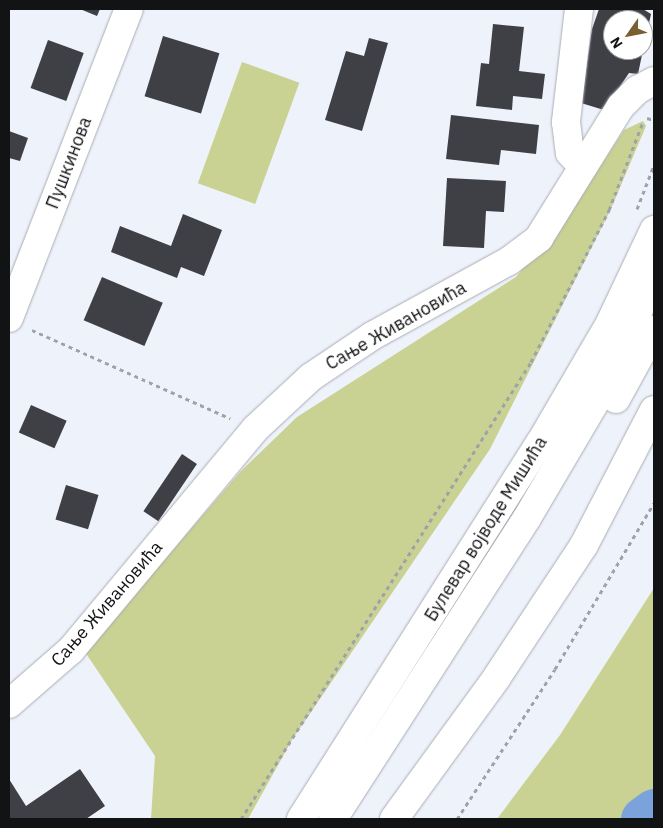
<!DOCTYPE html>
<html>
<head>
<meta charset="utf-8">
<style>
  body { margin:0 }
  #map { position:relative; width:663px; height:828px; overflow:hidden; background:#eef2fa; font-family:"IBM Plex Sans",sans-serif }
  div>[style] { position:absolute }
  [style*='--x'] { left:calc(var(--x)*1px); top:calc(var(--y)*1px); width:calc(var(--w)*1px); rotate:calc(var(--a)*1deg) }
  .green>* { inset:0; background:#c9d193; transform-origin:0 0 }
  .river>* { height:45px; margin:-22.5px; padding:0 22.5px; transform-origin:22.5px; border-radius:22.5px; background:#7ca2dc }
  .building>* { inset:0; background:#3f3f46; transform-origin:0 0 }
  .path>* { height:3px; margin-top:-1.5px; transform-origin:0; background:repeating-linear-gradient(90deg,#9fa2a8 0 4px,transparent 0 8px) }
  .roads { filter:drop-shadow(0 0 1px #a9acb4) drop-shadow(0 0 1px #a9acb4) }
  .minor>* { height:28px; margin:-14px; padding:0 14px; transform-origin:14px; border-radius:14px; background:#fff }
  .major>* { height:28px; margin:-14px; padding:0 14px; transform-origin:14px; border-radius:14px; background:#fff }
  span { translate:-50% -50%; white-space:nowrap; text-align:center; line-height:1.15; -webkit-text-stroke:5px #fff; paint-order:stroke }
  .street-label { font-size:18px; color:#121315 }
  .frame { position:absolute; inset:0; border:10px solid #121315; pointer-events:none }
  .north { position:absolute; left:603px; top:10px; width:50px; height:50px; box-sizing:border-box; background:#fff; border:1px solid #a0a1a1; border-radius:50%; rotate:237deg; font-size:14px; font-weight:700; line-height:20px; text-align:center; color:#121315 }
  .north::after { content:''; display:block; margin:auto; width:18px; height:22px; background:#796031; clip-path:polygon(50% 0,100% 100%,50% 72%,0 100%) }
</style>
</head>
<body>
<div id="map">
  <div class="green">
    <i style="left:242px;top:62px;width:61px;height:129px;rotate:20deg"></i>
    <i style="clip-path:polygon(643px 121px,646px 126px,610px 211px,490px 449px,292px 740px,248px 819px,151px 819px,155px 756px,85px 652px,241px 471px,297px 417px,516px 277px,580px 198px,624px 130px)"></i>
    <i style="clip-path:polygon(654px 588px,654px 795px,623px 819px,497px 819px,560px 735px)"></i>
  </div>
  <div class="river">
    <i style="--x:643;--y:819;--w:14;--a:-36"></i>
  </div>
  <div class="building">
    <i style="clip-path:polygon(80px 9px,100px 9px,97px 16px)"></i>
    <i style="clip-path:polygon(599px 9px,643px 9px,651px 14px,644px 46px,643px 20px,613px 20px,613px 50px,643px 50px,638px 74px,629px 73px,604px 110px,581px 103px,592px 29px)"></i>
    <i style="clip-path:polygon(493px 24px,524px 27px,519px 71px,545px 74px,542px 99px,513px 96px,512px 110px,476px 106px,481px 63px,489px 64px)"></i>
    <i style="left:163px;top:36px;width:59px;height:63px;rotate:17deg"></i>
    <i style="clip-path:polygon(369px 38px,388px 43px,362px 131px,325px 120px,346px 51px,364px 56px)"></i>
    <i style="left:48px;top:40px;width:38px;height:51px;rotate:20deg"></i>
    <i style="clip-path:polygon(451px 115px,539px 125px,536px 154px,501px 150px,499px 165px,446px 159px)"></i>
    <i style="clip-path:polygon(9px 131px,28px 138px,20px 161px,9px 158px)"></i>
    <i style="clip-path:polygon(447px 178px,506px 181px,504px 212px,486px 211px,484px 248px,443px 246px)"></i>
    <i style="clip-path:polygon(183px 214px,222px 230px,204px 276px,181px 267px,177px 278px,111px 252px,120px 226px,171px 246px)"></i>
    <i style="left:102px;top:277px;width:66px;height:47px;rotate:23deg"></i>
    <i style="left:31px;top:405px;width:39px;height:30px;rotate:24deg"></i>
    <i style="left:182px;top:454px;width:18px;height:69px;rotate:34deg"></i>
    <i style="left:66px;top:485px;width:34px;height:36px;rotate:17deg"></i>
    <i style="clip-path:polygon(80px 769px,105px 806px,86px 819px,9px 819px,9px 779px,26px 806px)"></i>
  </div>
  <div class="path">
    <i style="--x:647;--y:118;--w:7;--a:16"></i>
    <i style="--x:637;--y:209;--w:47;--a:-68.9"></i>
    <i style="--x:32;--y:330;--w:217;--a:24"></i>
    <i style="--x:241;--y:819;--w:541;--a:-57.6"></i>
    <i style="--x:531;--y:362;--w:171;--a:-62.8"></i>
    <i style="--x:609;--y:210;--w:94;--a:-68.9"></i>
    <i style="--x:457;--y:819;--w:179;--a:-56.8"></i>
    <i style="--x:555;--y:669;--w:193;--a:-59.2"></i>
  </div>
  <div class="roads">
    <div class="minor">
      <i style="--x:579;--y:9;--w:114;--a:96.6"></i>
      <i style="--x:566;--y:122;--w:31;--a:83"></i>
      <i style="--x:570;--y:153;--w:18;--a:47"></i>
      <i style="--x:9;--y:318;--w:331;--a:-68.8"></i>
      <i style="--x:9;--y:704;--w:82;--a:-41.1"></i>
      <i style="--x:71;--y:650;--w:288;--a:-50.2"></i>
      <i style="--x:255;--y:429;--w:76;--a:-42.9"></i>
      <i style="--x:311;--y:377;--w:73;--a:-33.9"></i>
      <i style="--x:372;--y:336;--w:156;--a:-28.7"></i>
      <i style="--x:509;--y:261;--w:38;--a:-37"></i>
      <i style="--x:539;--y:238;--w:155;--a:-58.2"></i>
      <i style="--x:621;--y:106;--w:23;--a:-45"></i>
      <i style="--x:637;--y:90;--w:19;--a:-28"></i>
    </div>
    <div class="major">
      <i style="--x:616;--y:399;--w:79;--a:-61.2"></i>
      <i style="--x:301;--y:819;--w:446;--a:-57.6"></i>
      <i style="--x:540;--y:443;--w:139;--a:-59.7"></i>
      <i style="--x:610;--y:323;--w:103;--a:-64.7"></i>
      <i style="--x:333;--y:819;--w:358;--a:-57.2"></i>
      <i style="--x:527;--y:518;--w:142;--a:-59.5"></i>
      <i style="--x:599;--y:396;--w:131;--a:-65.2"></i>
      <i style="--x:394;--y:819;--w:175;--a:-54"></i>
      <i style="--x:497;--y:677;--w:158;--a:-56.6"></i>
      <i style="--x:584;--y:545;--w:152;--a:-62.6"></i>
    </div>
  </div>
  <div class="street-label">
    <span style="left:69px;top:163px;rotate:-69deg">Пушкинова</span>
    <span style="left:396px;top:326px;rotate:-30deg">Сање Живановића</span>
    <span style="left:486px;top:529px;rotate:-58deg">Булевар војводе Мишића</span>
    <span style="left:107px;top:604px;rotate:-49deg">Сање Живановића</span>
  </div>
  <div class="frame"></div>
  <div class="north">N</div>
</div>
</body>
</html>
